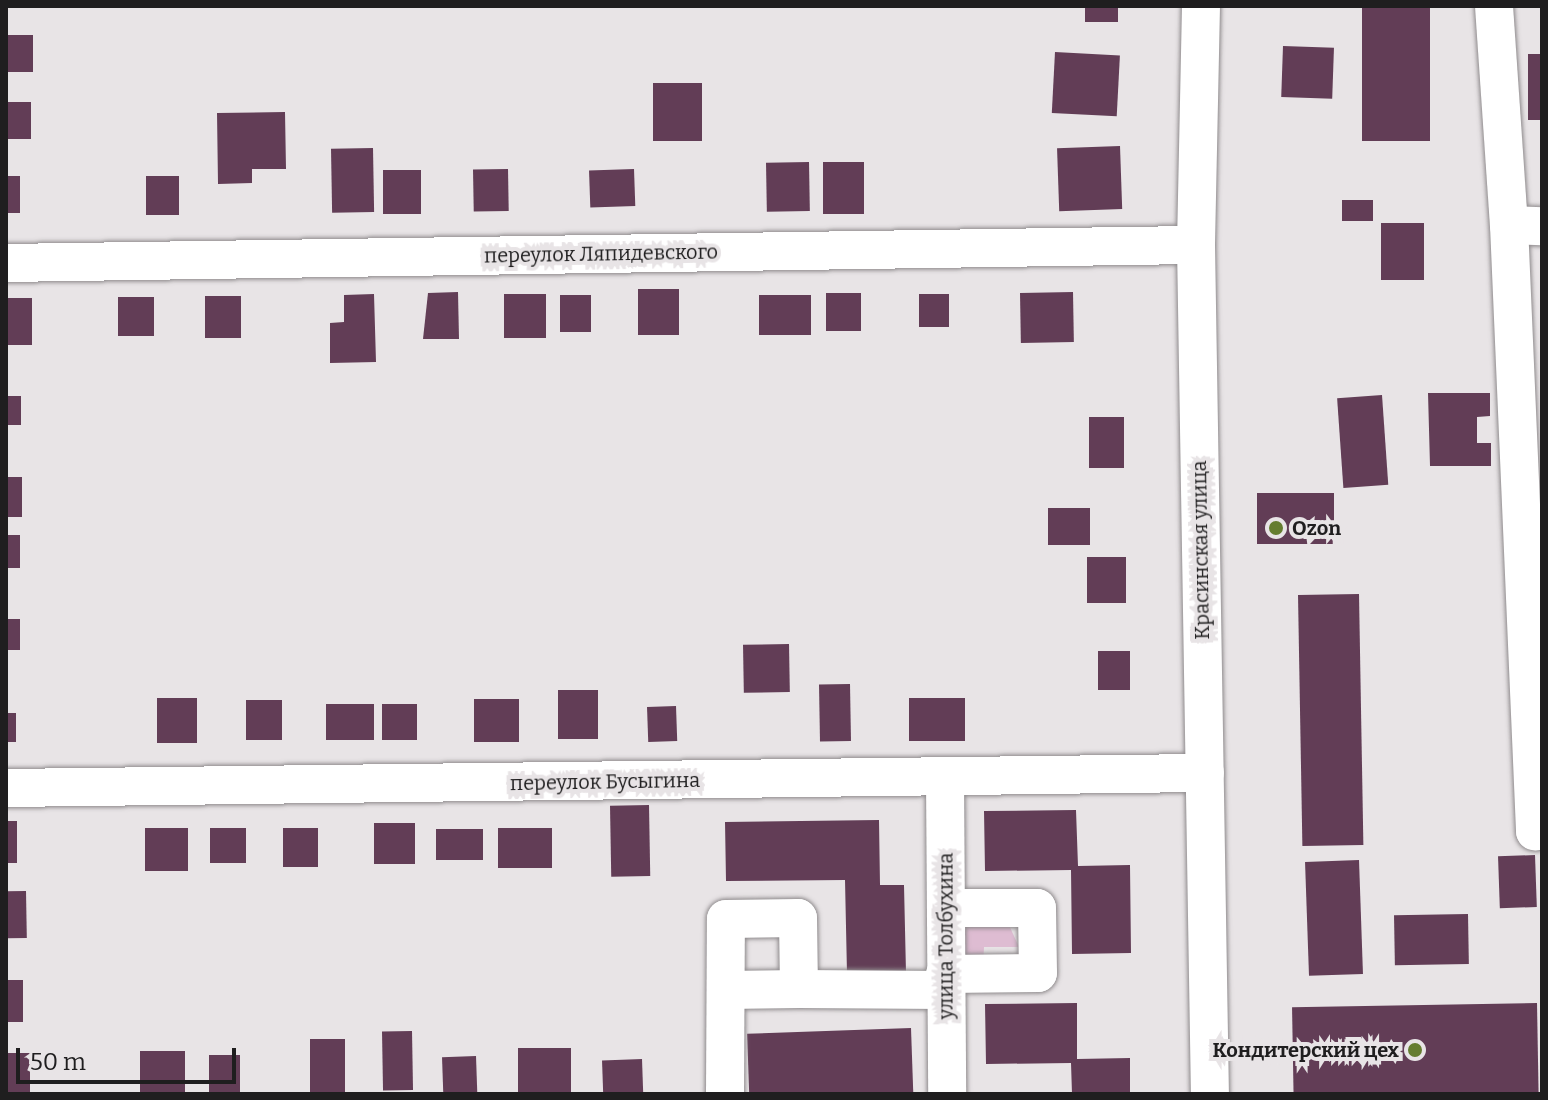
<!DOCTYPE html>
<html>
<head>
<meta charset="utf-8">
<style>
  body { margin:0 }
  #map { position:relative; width:1548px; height:1100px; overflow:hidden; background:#e8e4e6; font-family:Bitter,serif }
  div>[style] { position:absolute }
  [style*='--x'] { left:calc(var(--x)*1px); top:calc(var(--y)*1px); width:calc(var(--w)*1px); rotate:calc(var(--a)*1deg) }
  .green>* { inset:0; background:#debcd2 }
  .building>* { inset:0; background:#623d56; transform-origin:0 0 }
  .roads { filter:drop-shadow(0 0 2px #8f8b8d) drop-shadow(0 0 2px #8f8b8d) }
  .minor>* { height:38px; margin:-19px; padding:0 19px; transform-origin:19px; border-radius:19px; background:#fff }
  .dots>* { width:22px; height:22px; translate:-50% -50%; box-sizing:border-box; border:4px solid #e8e4e6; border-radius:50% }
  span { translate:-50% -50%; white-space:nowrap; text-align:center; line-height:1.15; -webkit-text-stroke:8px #e8e4e6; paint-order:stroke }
  .street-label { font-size:20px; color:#1f1e1f }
  .poi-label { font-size:20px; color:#1f1e1f; font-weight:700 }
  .left { translate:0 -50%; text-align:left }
  .right { translate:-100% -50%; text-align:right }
  .frame { position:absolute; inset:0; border:8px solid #1f1e1f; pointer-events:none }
  .scale { position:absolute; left:16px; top:1048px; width:220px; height:36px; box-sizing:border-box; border:4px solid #1f1e1f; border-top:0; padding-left:10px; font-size:24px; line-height:28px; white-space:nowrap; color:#1f1e1f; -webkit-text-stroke:6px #e8e4e6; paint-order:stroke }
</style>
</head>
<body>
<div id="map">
  <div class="green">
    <i style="clip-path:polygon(968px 922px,1008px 923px,1019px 947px,984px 947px,983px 967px,963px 958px,962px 930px)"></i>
  </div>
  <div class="building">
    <i style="left:1085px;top:6px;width:33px;height:16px"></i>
    <i style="left:1362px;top:6px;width:68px;height:135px"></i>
    <i style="left:6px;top:35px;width:27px;height:37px"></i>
    <i style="left:1283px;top:46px;width:51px;height:51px;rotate:2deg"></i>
    <i style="left:1055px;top:52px;width:65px;height:61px;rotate:3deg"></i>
    <i style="left:1528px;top:54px;width:14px;height:66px"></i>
    <i style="left:702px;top:83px;width:58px;height:49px;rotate:90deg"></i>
    <i style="left:6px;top:102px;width:25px;height:37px"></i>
    <i style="clip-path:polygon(285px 112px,286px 169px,252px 169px,252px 183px,218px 184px,217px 113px)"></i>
    <i style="left:1120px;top:146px;width:63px;height:63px;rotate:88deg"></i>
    <i style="left:373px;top:148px;width:64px;height:42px;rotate:89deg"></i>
    <i style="left:809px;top:162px;width:49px;height:43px;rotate:89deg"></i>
    <i style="left:823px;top:162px;width:41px;height:52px"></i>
    <i style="left:508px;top:169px;width:42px;height:35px;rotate:89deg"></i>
    <i style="left:634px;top:169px;width:37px;height:45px;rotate:88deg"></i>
    <i style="left:383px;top:170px;width:38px;height:44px"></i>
    <i style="left:6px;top:176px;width:14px;height:37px"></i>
    <i style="left:146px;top:176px;width:33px;height:39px"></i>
    <i style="left:1342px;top:200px;width:31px;height:21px"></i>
    <i style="left:1381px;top:223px;width:43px;height:57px"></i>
    <i style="left:638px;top:289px;width:41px;height:46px"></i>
    <i style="clip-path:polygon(458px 292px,459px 339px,423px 339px,428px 293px)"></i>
    <i style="left:1073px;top:292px;width:50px;height:53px;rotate:89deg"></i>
    <i style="left:826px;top:293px;width:35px;height:38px"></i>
    <i style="clip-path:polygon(374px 294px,376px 362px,330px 363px,330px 323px,344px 322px,344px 295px)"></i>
    <i style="left:504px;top:294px;width:42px;height:44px"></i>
    <i style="left:919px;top:294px;width:30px;height:33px"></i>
    <i style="left:560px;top:295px;width:31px;height:37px"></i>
    <i style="left:759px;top:295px;width:52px;height:40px"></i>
    <i style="left:205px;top:296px;width:36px;height:42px"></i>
    <i style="left:118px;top:297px;width:36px;height:39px"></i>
    <i style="left:6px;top:298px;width:26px;height:47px"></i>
    <i style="clip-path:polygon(1428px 393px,1490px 393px,1490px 416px,1477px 417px,1477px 443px,1491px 443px,1491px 466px,1430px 466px)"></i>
    <i style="left:1382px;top:395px;width:90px;height:45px;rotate:86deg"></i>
    <i style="left:6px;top:396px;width:15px;height:29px"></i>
    <i style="left:1089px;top:417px;width:35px;height:51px"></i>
    <i style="left:6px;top:477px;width:16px;height:40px"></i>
    <i style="left:1334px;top:493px;width:51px;height:77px;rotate:90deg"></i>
    <i style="left:1048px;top:508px;width:42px;height:37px"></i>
    <i style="left:6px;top:535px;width:14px;height:33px"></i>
    <i style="left:1087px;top:557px;width:39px;height:46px"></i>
    <i style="left:1359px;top:594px;width:251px;height:61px;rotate:89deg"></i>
    <i style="left:6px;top:619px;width:14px;height:31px"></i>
    <i style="left:789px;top:644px;width:48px;height:46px;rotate:89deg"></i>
    <i style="left:1098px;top:651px;width:32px;height:39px"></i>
    <i style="left:850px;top:684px;width:57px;height:31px;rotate:89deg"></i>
    <i style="left:558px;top:690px;width:40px;height:49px"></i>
    <i style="left:157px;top:698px;width:40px;height:45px"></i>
    <i style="left:909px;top:698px;width:56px;height:43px"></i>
    <i style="left:474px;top:699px;width:45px;height:43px"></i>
    <i style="left:246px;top:700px;width:36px;height:40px"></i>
    <i style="left:374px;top:704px;width:36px;height:48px;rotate:90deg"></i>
    <i style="left:417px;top:704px;width:36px;height:35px;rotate:90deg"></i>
    <i style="left:676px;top:706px;width:35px;height:29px;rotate:88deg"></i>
    <i style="left:6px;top:713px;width:10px;height:29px"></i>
    <i style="left:649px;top:805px;width:71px;height:39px;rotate:89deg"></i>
    <i style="clip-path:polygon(1076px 810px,1078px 866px,1130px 865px,1131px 953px,1072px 954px,1071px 870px,985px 871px,984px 811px)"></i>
    <i style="clip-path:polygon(879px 820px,880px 885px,904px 885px,906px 973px,847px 974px,845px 880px,726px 881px,725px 822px)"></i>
    <i style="left:6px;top:821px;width:11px;height:42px"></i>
    <i style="left:374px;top:823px;width:41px;height:41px"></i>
    <i style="left:188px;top:828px;width:43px;height:43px;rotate:90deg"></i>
    <i style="left:210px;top:828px;width:36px;height:35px"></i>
    <i style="left:283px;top:828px;width:35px;height:39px"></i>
    <i style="left:552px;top:828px;width:40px;height:54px;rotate:90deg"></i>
    <i style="left:436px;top:829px;width:47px;height:31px"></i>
    <i style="left:1535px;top:855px;width:52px;height:37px;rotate:88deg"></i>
    <i style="left:1359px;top:860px;width:114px;height:54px;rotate:88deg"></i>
    <i style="left:26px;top:891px;width:47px;height:20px;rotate:89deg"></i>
    <i style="left:1468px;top:914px;width:50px;height:74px;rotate:89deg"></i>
    <i style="left:23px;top:980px;width:42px;height:17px;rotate:90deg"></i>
    <i style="clip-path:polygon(1077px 1003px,1077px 1059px,1130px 1058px,1130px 1094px,1072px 1094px,1071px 1063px,986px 1064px,985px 1004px)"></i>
    <i style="left:1537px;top:1003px;width:91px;height:245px;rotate:89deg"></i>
    <i style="left:911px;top:1028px;width:66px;height:164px;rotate:88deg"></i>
    <i style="left:412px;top:1031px;width:59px;height:30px;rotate:89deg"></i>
    <i style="left:345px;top:1039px;width:53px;height:35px;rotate:90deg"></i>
    <i style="left:571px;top:1048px;width:46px;height:53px;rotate:90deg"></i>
    <i style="left:140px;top:1051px;width:45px;height:43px"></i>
    <i style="left:6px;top:1053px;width:24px;height:41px"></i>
    <i style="left:209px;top:1055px;width:31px;height:37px"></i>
    <i style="left:476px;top:1056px;width:38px;height:34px;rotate:88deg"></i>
    <i style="left:642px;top:1059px;width:35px;height:40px;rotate:88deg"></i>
  </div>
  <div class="roads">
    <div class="minor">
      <i style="--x:1201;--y:6;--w:239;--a:91.2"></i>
      <i style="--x:1196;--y:245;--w:849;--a:89.06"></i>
      <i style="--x:1494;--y:6;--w:220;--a:86.1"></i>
      <i style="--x:1509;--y:225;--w:607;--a:87.54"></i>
      <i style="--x:1535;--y:831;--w:7;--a:0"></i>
      <i style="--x:1509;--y:225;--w:33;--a:2"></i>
      <i style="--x:6;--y:263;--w:1190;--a:-0.87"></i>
      <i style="--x:945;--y:778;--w:316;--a:89.6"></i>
      <i style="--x:6;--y:788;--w:1199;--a:-0.72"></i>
      <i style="--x:945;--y:974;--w:93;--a:-0.6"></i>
      <i style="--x:1038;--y:973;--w:65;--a:-90.9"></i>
      <i style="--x:1037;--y:908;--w:91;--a:180"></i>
      <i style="--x:726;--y:990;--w:73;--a:-0.8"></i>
      <i style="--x:725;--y:1094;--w:175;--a:-89.7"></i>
      <i style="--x:726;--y:919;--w:72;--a:-0.8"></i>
      <i style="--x:798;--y:918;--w:71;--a:89.2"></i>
      <i style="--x:799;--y:989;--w:146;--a:0.4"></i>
    </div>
  </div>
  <div class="dots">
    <i style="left:1276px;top:528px;background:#657d30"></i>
    <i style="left:1415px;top:1050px;background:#657d30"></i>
  </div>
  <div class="street-label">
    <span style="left:601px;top:254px;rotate:-1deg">переулок Ляпидевского</span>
    <span style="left:1201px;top:550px;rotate:-91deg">Красинская улица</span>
    <span style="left:605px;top:782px;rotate:-1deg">переулок Бусыгина</span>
    <span style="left:946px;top:936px;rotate:-90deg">улица Толбухина</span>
  </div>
  <div class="poi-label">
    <span class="left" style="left:1292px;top:528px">Ozon</span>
    <span class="right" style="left:1399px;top:1050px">Кондитерский цех</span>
  </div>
  <div class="frame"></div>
  <div class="scale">50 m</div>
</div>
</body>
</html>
